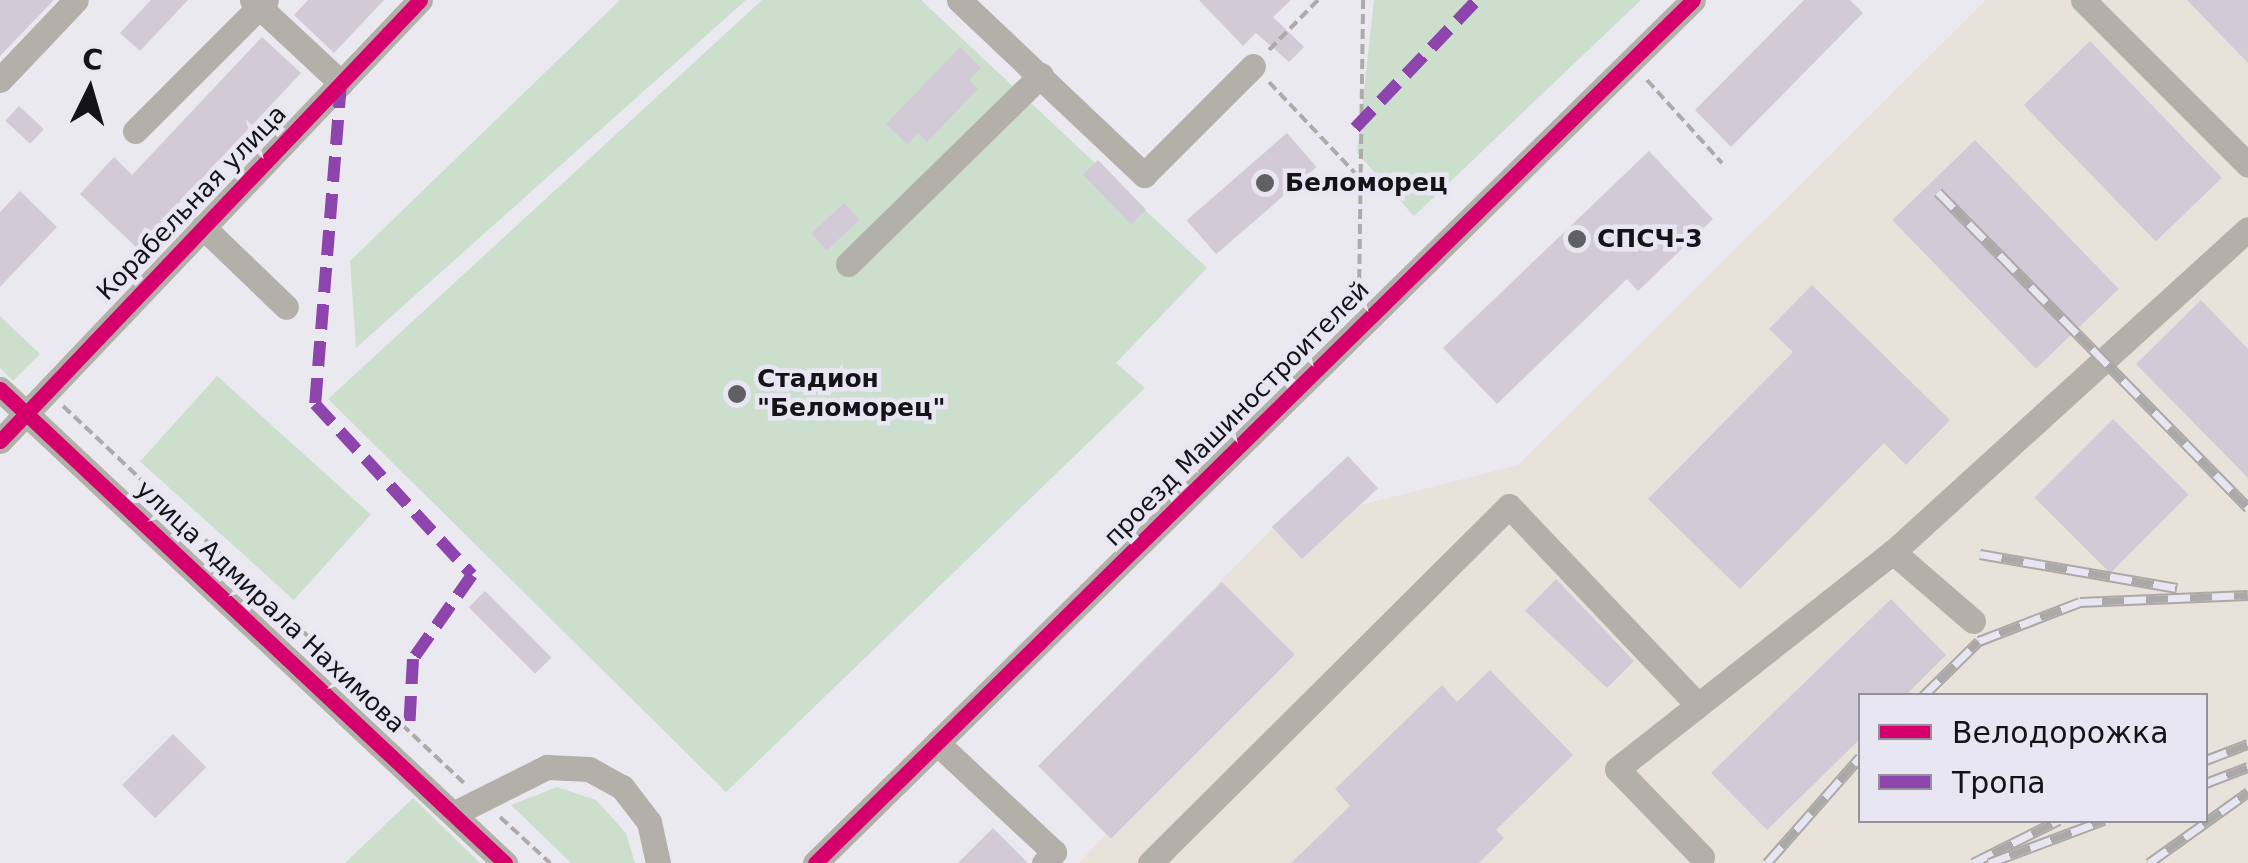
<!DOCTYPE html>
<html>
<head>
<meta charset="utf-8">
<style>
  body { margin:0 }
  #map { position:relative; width:2248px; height:863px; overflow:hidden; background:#eae9f0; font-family:"DejaVu Sans",sans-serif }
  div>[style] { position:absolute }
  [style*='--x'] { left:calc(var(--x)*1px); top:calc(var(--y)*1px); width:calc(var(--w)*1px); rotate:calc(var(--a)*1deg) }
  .industrial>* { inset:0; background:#e8e2da }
  .green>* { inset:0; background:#ccdfcd; transform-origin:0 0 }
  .building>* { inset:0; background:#d3cad7; transform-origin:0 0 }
  .path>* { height:4px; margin-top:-2px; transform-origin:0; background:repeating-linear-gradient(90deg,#adaaa9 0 10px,transparent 0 15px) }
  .minor>* { height:25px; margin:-12.5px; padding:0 12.5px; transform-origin:12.5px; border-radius:12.5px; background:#b3b0a9 }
  .rail>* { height:11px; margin-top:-5.5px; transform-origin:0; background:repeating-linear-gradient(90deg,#e8e6f3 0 22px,#aba9a7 0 44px); box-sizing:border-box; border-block:2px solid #aba9a7 }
  .quiet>* { height:12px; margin-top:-6px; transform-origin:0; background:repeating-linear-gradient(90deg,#8e44ad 0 25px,transparent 0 37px) }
  .cycleway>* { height:15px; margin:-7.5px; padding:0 7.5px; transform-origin:7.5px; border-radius:7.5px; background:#d6006c }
  .dots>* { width:28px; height:28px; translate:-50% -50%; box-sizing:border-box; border:5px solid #e8e6f3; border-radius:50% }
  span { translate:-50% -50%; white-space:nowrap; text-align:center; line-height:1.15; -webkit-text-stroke:9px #e8e6f3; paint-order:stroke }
  .poi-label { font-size:25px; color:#141418; font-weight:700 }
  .left { translate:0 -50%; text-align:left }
  .street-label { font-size:25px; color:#141418 }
  .legend { position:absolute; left:1858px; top:693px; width:350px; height:130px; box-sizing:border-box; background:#e8e6f3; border:2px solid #93929b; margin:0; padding:12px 18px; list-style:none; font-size:30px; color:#141418 }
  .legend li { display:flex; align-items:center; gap:20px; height:50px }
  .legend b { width:50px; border:2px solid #93929b }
  .north { position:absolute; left:40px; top:40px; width:100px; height:100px; -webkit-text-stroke:8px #e8e6f3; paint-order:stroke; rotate:5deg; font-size:28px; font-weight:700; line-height:40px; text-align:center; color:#141418 }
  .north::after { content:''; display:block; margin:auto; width:35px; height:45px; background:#141418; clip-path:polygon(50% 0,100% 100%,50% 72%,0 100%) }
</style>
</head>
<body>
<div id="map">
  <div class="industrial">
    <i style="clip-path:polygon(evenodd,1986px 0,2248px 0,2248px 863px,1079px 863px,1106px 834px,1038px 766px,1275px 526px,1305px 555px,1361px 505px,1518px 465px,1986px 0,1860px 696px,2206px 696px,2206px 820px,1860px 820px,1860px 696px)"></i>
  </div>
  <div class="green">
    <i style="clip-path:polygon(620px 0,746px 0,356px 348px,350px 261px)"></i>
    <i style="clip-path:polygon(762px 0,921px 0,1207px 268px,1116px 363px,1145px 388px,726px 792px,328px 399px)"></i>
    <i style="clip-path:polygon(1374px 0,1641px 0,1414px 216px,1357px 153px)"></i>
    <i style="clip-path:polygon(0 316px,40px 354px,13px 381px,0 368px)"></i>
    <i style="left:217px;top:376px;width:207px;height:115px;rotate:42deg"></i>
    <i style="clip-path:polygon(557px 787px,596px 800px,626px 833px,635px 863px,571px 863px,511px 805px)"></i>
    <i style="clip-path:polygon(413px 798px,480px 863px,345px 863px)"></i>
  </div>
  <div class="building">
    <i style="clip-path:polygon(0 0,54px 0,0 56px)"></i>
    <i style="clip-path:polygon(151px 0,188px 0,140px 51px,120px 33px)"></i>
    <i style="clip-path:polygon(308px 0,384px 0,334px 53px,294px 15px)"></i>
    <i style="clip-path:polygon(1199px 0,1291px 0,1273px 17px,1304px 47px,1289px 62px,1256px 33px,1243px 46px)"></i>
    <i style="clip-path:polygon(1804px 0,1850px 0,1863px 13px,1731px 147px,1695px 110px)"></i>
    <i style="clip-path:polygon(2187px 0,2248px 0,2248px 63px)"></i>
    <i style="clip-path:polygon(262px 37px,301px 73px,137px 248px,80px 194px,114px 157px,132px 175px)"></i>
    <i style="left:2090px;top:41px;width:190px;height:92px;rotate:46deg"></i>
    <i style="clip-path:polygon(960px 47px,981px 68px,969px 80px,978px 89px,927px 142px,918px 133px,907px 144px,886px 124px)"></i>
    <i style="left:19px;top:106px;width:34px;height:20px;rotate:43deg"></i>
    <i style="left:1287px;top:133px;width:45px;height:133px;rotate:49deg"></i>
    <i style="left:1975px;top:140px;width:207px;height:115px;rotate:46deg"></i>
    <i style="clip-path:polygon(1649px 151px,1713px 219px,1638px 291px,1627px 279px,1497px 404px,1443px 348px)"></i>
    <i style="left:1098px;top:160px;width:69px;height:21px;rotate:46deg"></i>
    <i style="clip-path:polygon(20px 191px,57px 227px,0 287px,0 212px)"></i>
    <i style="left:844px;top:203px;width:23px;height:45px;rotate:47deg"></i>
    <i style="clip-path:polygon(1812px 285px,1950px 420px,1906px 465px,1884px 443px,1740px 589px,1648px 499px,1793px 352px,1769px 329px)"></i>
    <i style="clip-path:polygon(2201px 300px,2248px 349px,2248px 478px,2136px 364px)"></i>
    <i style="left:2113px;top:419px;width:107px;height:111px;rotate:45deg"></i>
    <i style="left:1348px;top:456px;width:44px;height:104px;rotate:47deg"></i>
    <i style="clip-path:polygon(1556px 579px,1634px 661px,1607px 688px,1525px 611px)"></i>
    <i style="left:1222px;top:582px;width:103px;height:260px;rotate:45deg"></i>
    <i style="left:485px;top:591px;width:94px;height:23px;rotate:45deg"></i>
    <i style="clip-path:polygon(1891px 599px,1946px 655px,1905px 696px,1860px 696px,1860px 739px,1767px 830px,1711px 773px)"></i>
    <i style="clip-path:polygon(1490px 670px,1573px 755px,1496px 830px,1504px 838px,1479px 863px,1291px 863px,1350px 806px,1335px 789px,1442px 685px,1457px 702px)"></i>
    <i style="left:173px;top:734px;width:47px;height:72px;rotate:45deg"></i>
    <i style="clip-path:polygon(993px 828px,1028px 863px,958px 863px)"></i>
  </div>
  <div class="path">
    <i style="--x:1269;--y:50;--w:70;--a:-45.6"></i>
    <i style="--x:1647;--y:80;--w:112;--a:47.9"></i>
    <i style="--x:1269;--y:82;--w:125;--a:46.6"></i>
    <i style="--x:1359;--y:294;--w:294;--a:-89.2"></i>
    <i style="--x:63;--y:406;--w:550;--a:43.23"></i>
    <i style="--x:500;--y:817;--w:68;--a:42.6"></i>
  </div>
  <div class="minor">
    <i style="--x:252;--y:0;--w:122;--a:43"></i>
    <i style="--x:959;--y:0;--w:255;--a:43.4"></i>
    <i style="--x:1144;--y:175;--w:154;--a:-45"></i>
    <i style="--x:2083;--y:0;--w:233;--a:45"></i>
    <i style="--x:0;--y:80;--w:110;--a:-46.5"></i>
    <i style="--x:135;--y:131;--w:185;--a:-45"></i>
    <i style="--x:203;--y:227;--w:115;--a:43.9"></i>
    <i style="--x:848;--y:264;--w:270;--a:-44.4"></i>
    <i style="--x:0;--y:389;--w:693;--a:43.19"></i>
    <i style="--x:0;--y:441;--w:609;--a:-46.4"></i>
    <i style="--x:1973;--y:621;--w:106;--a:-139.2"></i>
    <i style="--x:1893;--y:552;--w:480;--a:-42.3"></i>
    <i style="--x:937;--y:743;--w:160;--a:43"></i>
    <i style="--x:1054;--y:852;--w:15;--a:132"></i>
    <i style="--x:455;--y:813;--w:103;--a:-26.6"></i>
    <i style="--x:547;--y:767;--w:42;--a:2.7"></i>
    <i style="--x:589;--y:769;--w:38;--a:29"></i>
    <i style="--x:622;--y:787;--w:44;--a:52.4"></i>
    <i style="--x:649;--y:822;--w:42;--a:77.6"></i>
    <i style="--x:1702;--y:857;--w:122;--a:-134"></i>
    <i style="--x:1617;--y:769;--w:351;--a:-38.2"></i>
    <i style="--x:815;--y:863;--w:1231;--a:-44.51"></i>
    <i style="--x:1150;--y:863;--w:506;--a:-44.84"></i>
    <i style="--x:1509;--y:506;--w:274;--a:46.5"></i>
  </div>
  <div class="rail">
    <i style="--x:1938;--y:192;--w:443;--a:45.5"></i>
    <i style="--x:1980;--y:554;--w:200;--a:9.8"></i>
    <i style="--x:1923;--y:696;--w:78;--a:-44.5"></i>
    <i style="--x:1979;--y:641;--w:108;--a:-21.1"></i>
    <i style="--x:2080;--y:602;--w:168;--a:-2.4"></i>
    <i style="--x:2206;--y:760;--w:45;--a:-20.9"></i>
    <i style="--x:2206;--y:783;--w:45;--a:-20.9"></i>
    <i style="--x:1767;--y:863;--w:141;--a:-48.7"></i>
    <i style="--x:1973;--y:863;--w:96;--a:-26.6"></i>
    <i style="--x:1989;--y:863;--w:123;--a:-20.5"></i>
    <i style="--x:2149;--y:863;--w:122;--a:-35.6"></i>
  </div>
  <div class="quiet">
    <i style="--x:341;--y:83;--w:322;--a:94.6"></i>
    <i style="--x:315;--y:404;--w:232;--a:47.4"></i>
    <i style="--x:472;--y:575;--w:103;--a:125.1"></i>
    <i style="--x:413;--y:659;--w:72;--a:93.2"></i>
    <i style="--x:1355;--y:128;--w:177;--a:-46.4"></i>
  </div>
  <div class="cycleway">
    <i style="--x:0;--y:389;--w:693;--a:43.19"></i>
    <i style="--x:0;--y:441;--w:609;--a:-46.4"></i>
    <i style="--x:815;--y:863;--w:1231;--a:-44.51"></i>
  </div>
  <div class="dots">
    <i style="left:1265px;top:183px;background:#5f5f64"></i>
    <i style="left:1577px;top:239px;background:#5f5f64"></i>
    <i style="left:737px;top:394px;background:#5f5f64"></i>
  </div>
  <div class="poi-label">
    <span class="left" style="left:1285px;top:183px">Беломорец</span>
    <span class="left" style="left:1597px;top:239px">СПСЧ-3</span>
    <span class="left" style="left:757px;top:394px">Стадион<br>"Беломорец"</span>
  </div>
  <div class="street-label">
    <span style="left:192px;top:203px;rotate:-46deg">Корабельная улица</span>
    <span style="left:1237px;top:414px;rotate:-45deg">проезд Машиностроителей</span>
    <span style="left:270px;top:607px;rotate:43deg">улица Адмирала Нахимова</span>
  </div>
  <ul class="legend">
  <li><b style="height:12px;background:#d6006c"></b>Велодорожка</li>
  <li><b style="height:12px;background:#8e44ad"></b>Тропа</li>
  </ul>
  <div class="north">С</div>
</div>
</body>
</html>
